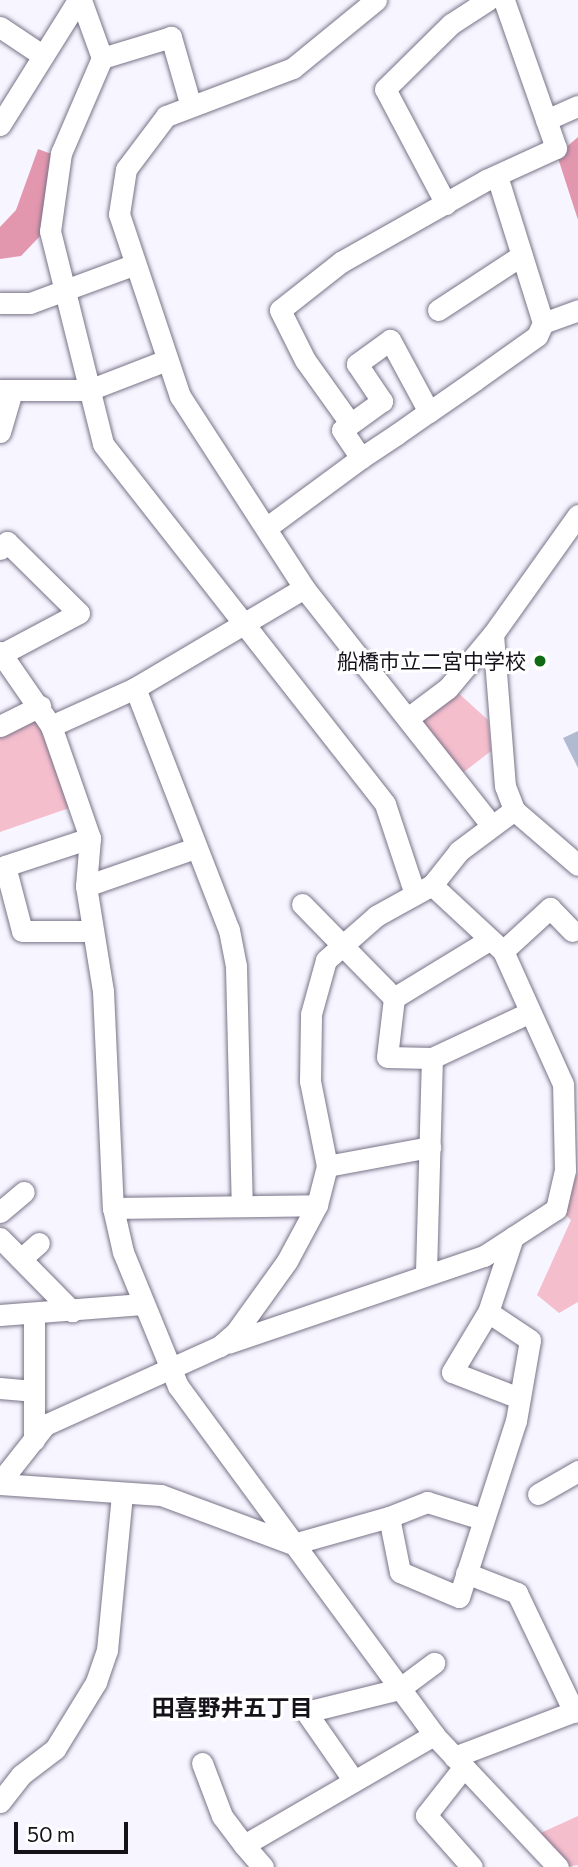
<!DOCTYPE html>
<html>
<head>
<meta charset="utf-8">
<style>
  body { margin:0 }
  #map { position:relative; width:578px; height:1867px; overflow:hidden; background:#f7f5ff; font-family:Commissioner,"Noto Sans JP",sans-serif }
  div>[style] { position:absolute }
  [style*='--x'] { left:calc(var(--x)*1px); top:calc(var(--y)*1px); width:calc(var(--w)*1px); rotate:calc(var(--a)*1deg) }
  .green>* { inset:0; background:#f5becd }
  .forest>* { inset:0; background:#e397ae }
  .building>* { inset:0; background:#b0bad0 }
  .roads { filter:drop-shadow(0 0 2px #797388) drop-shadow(0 0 2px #797388) }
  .minor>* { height:21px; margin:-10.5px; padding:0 10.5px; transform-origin:10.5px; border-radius:10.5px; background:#fff }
  .dots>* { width:19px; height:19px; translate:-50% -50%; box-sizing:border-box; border:4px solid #fff; border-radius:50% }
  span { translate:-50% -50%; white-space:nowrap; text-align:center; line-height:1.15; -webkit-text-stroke:6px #fff; paint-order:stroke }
  .poi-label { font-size:21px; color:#15121a }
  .right { translate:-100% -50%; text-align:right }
  .neighbourhood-label { font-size:23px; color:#15121a; font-weight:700 }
  .scale { position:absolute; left:14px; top:1822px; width:114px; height:32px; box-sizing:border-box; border:4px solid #15121a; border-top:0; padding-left:9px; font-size:21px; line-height:24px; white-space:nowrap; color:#15121a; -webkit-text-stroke:5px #fff; paint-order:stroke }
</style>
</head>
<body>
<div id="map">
  <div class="green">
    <i style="clip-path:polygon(455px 690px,488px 720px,491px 751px,460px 775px,419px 724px)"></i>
    <i style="clip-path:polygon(44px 714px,78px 805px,0 832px,0 728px)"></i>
    <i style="clip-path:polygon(578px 1172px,578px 1302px,559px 1313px,537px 1295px,571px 1220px,562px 1211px)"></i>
    <i style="clip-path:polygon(578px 1816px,578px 1865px,566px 1867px,534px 1836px)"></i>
  </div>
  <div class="forest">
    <i style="clip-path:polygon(578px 137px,578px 220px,557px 155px)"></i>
    <i style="clip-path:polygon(38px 149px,54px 155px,42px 234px,21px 256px,0 259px,0 227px,16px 210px)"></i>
  </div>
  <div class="building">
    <i style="clip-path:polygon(578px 731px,578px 768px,563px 738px)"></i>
  </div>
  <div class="roads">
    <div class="minor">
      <i style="--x:81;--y:0;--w:62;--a:70.1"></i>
      <i style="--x:376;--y:0;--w:107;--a:140.7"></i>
      <i style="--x:293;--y:68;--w:136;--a:159.3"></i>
      <i style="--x:166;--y:116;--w:66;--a:127"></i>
      <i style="--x:126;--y:169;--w:46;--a:98.8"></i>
      <i style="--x:119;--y:214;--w:192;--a:71.5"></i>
      <i style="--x:180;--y:396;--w:229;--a:57.1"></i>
      <i style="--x:304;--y:588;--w:302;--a:51.7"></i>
      <i style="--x:0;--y:27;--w:50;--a:33.7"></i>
      <i style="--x:190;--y:103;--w:69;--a:-106.1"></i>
      <i style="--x:171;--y:37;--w:72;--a:163.1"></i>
      <i style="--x:102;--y:58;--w:103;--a:113.3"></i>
      <i style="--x:61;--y:153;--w:79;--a:98"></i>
      <i style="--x:50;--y:231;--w:219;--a:76"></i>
      <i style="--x:103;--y:444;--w:457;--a:51.9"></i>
      <i style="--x:385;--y:804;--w:95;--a:71.6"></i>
      <i style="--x:546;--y:120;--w:35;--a:-24"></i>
      <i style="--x:0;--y:125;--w:147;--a:-58"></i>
      <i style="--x:497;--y:176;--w:154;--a:72.6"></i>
      <i style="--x:446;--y:204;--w:130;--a:-117.9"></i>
      <i style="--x:385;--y:89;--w:93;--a:-44.6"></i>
      <i style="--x:451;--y:24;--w:44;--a:-33"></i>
      <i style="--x:0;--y:303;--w:30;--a:0"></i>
      <i style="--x:30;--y:303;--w:110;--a:-20.3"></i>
      <i style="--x:438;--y:310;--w:100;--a:-33.2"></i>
      <i style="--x:0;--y:390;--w:89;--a:0"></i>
      <i style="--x:89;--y:390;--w:80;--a:-21.1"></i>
      <i style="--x:429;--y:412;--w:82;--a:-118.4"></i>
      <i style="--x:390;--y:340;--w:41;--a:144"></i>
      <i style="--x:357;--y:364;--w:45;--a:56"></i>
      <i style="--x:382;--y:401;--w:49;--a:144.1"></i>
      <i style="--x:342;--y:430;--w:34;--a:56"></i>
      <i style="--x:361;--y:458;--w:43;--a:-33.7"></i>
      <i style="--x:397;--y:434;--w:39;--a:-35"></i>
      <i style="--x:429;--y:412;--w:56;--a:-34.8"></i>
      <i style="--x:475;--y:380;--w:76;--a:-35.4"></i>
      <i style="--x:537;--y:336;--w:14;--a:-65"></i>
      <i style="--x:543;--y:323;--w:37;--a:-20"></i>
      <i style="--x:350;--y:423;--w:77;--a:-125.5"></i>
      <i style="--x:305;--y:360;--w:56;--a:-116.6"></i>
      <i style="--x:280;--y:310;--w:78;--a:-38.2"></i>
      <i style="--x:341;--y:262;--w:167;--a:-29.5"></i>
      <i style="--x:486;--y:180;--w:77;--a:-24.6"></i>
      <i style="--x:556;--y:148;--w:157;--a:-109.4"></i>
      <i style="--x:0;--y:432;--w:43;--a:-73.7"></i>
      <i style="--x:578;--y:515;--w:146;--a:125.5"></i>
      <i style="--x:493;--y:634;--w:152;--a:85.5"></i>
      <i style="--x:505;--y:786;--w:26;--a:69"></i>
      <i style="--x:514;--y:810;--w:84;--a:40.7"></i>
      <i style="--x:266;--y:528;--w:118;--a:-36.4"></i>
      <i style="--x:0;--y:549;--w:10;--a:-45"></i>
      <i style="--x:7;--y:542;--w:101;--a:44.6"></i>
      <i style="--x:79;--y:613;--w:87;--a:152"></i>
      <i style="--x:0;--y:652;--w:90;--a:55.4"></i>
      <i style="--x:51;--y:726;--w:119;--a:70.8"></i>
      <i style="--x:90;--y:838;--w:48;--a:94.8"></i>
      <i style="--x:86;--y:886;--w:106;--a:80.8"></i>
      <i style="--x:103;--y:991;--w:217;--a:87.4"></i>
      <i style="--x:113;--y:1208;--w:45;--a:77.2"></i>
      <i style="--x:123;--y:1252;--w:145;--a:67.7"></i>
      <i style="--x:178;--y:1386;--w:433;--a:53.7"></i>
      <i style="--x:434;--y:1735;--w:181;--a:46.8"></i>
      <i style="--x:135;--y:688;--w:260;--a:68.8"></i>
      <i style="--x:229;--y:930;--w:38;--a:79"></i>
      <i style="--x:236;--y:967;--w:239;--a:88.6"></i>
      <i style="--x:408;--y:718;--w:50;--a:-36.9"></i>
      <i style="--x:448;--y:688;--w:70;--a:-50.2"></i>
      <i style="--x:0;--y:726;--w:45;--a:-26.6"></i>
      <i style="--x:51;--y:726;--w:92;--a:-24.3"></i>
      <i style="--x:135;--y:688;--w:196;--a:-30.6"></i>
      <i style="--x:90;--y:838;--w:89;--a:161.8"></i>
      <i style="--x:5;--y:866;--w:67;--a:75.3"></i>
      <i style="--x:22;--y:931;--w:69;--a:0"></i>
      <i style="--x:86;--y:886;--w:115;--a:-19.2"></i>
      <i style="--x:302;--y:904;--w:132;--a:45.6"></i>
      <i style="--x:489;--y:940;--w:111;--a:148.6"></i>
      <i style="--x:394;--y:998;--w:59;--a:96.8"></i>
      <i style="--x:387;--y:1057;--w:45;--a:1.3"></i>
      <i style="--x:432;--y:1058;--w:108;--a:-25.1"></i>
      <i style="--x:503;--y:951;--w:64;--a:-42.5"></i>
      <i style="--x:550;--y:908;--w:32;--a:46"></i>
      <i style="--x:327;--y:1166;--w:105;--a:-10.5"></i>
      <i style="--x:113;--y:1208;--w:204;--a:-0.8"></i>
      <i style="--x:0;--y:1212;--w:31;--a:-40"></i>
      <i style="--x:513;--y:1237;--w:79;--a:108.4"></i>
      <i style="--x:488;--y:1312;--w:70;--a:121"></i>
      <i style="--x:452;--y:1372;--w:72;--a:21.2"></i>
      <i style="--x:0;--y:1238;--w:103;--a:45.4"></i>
      <i style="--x:21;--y:1259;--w:24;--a:-42"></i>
      <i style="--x:426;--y:1272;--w:214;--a:-88.4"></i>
      <i style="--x:34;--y:1314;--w:126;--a:90"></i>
      <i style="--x:0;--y:1315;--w:143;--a:-4.4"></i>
      <i style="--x:228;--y:1343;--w:270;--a:-18.8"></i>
      <i style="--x:484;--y:1256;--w:86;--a:-33.1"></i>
      <i style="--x:556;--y:1209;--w:40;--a:-77"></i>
      <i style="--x:565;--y:1170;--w:86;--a:-91.3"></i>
      <i style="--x:563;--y:1084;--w:146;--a:-114.3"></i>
      <i style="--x:503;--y:951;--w:97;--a:-137.1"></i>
      <i style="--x:0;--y:1388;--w:33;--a:5"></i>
      <i style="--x:0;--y:1482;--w:73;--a:-51.7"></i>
      <i style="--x:45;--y:1425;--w:192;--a:-24.3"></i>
      <i style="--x:220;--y:1346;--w:21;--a:-41"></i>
      <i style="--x:236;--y:1332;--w:87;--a:-54.3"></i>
      <i style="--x:287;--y:1261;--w:64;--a:-61.8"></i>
      <i style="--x:317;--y:1205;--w:40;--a:-75.6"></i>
      <i style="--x:327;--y:1166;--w:87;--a:-101.3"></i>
      <i style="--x:310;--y:1081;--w:67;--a:-89.1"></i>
      <i style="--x:311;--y:1014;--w:56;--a:-74.5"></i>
      <i style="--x:326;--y:960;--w:67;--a:-41.3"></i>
      <i style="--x:376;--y:916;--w:64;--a:-29"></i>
      <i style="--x:432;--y:885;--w:43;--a:-51.5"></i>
      <i style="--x:459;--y:851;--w:69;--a:-36.7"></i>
      <i style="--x:0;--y:1484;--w:161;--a:3.9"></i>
      <i style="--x:161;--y:1495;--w:141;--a:20.4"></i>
      <i style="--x:293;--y:1544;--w:100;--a:-15.7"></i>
      <i style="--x:389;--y:1517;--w:56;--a:78.7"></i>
      <i style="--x:400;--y:1572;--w:64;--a:23"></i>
      <i style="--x:459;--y:1597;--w:185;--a:-72.1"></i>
      <i style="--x:516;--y:1421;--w:82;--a:-80.2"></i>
      <i style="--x:530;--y:1340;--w:50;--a:-146.3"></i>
      <i style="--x:538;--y:1494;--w:46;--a:-29.9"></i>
      <i style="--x:389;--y:1517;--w:41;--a:-21.5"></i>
      <i style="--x:427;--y:1502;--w:54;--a:17.1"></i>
      <i style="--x:466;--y:1573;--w:55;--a:21.4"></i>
      <i style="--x:517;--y:1593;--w:132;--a:64.4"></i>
      <i style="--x:454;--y:1757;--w:133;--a:-20.8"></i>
      <i style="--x:202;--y:1763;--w:57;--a:69.3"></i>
      <i style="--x:222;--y:1816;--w:36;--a:53"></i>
      <i style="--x:463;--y:1768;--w:60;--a:128.2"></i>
      <i style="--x:426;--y:1815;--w:69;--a:48.5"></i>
      <i style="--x:354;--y:1781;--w:84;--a:-124.8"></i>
      <i style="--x:306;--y:1712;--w:96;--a:-13.9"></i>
      <i style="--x:399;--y:1689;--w:44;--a:-36.6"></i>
      <i style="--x:0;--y:1802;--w:34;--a:-52"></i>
      <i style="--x:21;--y:1775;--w:43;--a:-37.4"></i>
      <i style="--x:55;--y:1749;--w:79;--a:-58.5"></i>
      <i style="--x:96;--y:1682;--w:34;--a:-71"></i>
      <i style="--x:107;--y:1650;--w:156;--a:-84.5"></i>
      <i style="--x:263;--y:1867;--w:29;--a:-131"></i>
      <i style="--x:244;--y:1845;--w:220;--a:-30.1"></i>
    </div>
  </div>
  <div class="dots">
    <i style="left:540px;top:661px;background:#116b15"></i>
  </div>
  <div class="poi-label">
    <span class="right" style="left:526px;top:661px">船橋市立二宮中学校</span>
  </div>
  <div class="neighbourhood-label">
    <span style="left:232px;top:1707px">田喜野井五丁目</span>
  </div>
  <div class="scale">50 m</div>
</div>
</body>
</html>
